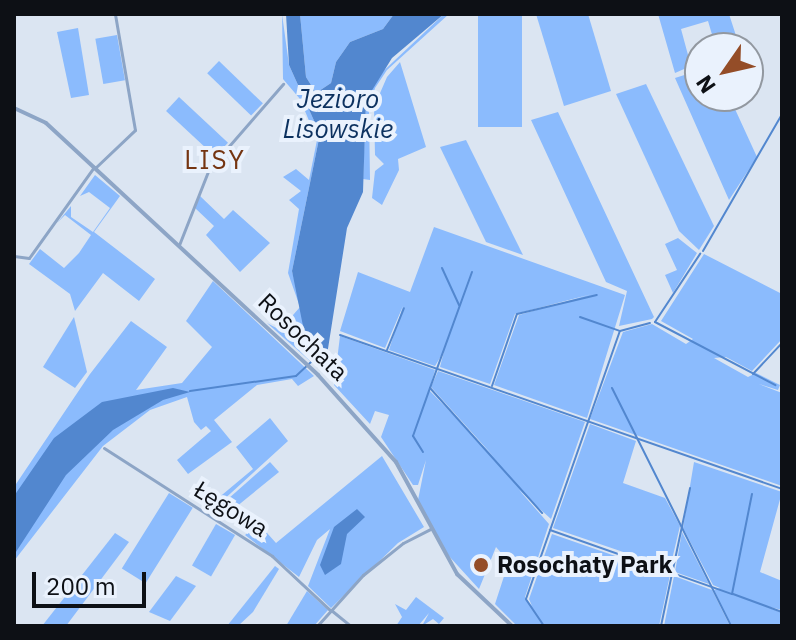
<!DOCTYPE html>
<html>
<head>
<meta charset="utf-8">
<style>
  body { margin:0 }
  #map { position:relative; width:796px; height:640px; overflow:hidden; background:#dbe5f2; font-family:"IBM Plex Sans",sans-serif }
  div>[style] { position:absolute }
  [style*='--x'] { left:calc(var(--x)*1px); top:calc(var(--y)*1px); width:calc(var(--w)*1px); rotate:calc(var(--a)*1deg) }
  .green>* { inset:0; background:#8bbbfd; transform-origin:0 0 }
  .water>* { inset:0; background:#5287cf }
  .stream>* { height:2px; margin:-1px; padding:0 1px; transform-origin:1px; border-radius:1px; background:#5287cf }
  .minor>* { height:3px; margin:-1.5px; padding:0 1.5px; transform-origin:1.5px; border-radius:1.5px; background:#8da5c6 }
  .tertiary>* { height:4px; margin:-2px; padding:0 2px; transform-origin:2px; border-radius:2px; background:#8da5c6 }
  .dots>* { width:22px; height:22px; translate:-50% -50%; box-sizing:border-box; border:4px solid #eaf2fd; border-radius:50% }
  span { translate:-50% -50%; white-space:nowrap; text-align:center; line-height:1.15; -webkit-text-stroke:8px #eaf2fd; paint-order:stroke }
  .street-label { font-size:24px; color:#0d1015 }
  .poi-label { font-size:24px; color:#0d1015; font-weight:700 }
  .left { translate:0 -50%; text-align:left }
  .water-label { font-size:26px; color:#0c315f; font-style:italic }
  .neighbourhood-label { font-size:26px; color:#753512; letter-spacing:2px }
  .frame { position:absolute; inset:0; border:16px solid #0d1015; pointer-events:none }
  .north { position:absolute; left:684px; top:32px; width:80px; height:80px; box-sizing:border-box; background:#eaf2fd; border:2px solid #9298a0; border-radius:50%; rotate:236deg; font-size:22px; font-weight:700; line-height:32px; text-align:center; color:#0d1015 }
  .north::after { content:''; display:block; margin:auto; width:28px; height:36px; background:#944d28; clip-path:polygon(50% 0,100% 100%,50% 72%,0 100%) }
  .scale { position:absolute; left:32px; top:572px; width:114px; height:36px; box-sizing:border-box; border:4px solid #0d1015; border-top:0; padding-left:10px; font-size:24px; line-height:28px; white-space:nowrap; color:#0d1015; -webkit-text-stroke:6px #eaf2fd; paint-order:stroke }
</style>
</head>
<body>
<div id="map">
  <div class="green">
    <i style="clip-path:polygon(282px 14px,289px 65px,320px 134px,292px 271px,305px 321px,310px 361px,267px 323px,280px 330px,300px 307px,288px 273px,299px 209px,289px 200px,301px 191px,283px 177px,296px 169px,309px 180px,317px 140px,300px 99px,283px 79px)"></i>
    <i style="clip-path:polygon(300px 14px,394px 14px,383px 29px,350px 42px,336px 62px,331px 83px,316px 93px,306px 77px)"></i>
    <i style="clip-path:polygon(444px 14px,449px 14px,387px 70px,375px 88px,369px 111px,370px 180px,363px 179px,366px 100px,377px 77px)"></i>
    <i style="left:478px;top:14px;width:44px;height:113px"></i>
    <i style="clip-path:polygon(536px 14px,588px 14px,611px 91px,564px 106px)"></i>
    <i style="clip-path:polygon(658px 14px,729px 14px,740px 48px,716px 48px,708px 21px,681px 29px,691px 66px,675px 73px)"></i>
    <i style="clip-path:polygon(78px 28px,89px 95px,71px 98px,57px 32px)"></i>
    <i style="left:117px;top:35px;width:46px;height:22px;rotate:80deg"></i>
    <i style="left:219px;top:61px;width:61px;height:17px;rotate:44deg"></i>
    <i style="clip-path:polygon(400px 62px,426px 147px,398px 159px,399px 170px,382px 205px,372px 198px,375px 171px,384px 164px,375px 155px,374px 107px,387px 77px)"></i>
    <i style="clip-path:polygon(700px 70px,700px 96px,729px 96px,757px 157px,729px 200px,675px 78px)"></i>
    <i style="clip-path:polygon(646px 84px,714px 226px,699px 250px,679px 231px,616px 94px)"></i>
    <i style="left:179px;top:97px;width:67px;height:19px;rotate:43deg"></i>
    <i style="clip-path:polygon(558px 112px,654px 317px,652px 319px,619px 326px,627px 291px,606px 282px,531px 120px)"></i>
    <i style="clip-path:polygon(466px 140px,523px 255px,486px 242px,440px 147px)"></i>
    <i style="clip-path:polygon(95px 175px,120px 196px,94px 232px,155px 279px,139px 301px,103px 273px,75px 311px,70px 294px,29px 264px,40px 249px,64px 268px,79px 253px,91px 235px,65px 215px,57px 223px,71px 206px,71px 217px,93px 232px,110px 208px,89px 192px,80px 196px)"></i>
    <i style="clip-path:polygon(200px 196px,224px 219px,233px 210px,270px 243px,240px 272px,206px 235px,214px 226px,195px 208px)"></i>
    <i style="clip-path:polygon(434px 227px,625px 295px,587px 418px,494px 385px,519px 315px,592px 294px,515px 314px,490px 384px,440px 367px,444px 351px,435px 366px,389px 350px,403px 306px,385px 348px,340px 331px,358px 272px,410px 292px)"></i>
    <i style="clip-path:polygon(678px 238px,697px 253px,673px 293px,665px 275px,677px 270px,665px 244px)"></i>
    <i style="clip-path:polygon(704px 254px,782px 294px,782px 339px,752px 371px,726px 357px,714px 358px,748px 377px,756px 373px,780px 385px,778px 390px,759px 384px,782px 393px,782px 486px,590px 419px,623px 332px,652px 324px,686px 344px,693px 339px,661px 321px)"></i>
    <i style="clip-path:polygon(213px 281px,314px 376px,298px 386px,292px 379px,257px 385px,214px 420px,232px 442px,188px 474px,177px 460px,211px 431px,206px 426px,201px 430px,194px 422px,187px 397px,150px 410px,103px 446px,14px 561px,14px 487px,90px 374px,131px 321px,167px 347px,136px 390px,182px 383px,212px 347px,186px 321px)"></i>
    <i style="clip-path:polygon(74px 317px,87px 372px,75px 388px,43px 367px)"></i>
    <i style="clip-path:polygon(340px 336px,435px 370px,415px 439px,429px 390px,494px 457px,431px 387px,438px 371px,585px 422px,551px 519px,519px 490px,549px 524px,525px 597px,532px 606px,529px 599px,552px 534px,670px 575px,659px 626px,517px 626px,495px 604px,508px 564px,502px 554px,496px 547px,479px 589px,448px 555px,418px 500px,426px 460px,418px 485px,413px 485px,381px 437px,389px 415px,375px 411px,370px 424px,334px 385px)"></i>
    <i style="clip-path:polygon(270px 418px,288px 441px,209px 513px,204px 510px,253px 469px,236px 447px)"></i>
    <i style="clip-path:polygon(590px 424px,636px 441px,623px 483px,665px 498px,680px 526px,670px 568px,553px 528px)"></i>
    <i style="clip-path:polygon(382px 456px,424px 527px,398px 543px,331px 608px,308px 586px,330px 529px,317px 540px,299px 577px,245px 535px,259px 524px,276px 543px)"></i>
    <i style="clip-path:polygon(270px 462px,279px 472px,220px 520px,211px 514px)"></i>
    <i style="clip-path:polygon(694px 462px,782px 492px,760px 572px,782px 581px,782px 610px,762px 605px,782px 613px,782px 626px,731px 626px,714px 590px,720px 588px,713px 585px,683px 528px)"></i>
    <i style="left:169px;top:493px;width:28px;height:89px;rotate:32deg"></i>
    <i style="left:216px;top:524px;width:22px;height:48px;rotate:30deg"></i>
    <i style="clip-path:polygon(682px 532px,709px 584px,675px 572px)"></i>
    <i style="clip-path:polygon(115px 533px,129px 542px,66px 626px,42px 626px)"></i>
    <i style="clip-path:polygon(275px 566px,279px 569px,253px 612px,238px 626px,227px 626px)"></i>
    <i style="clip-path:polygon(176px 576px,196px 586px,170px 621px,149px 612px)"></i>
    <i style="clip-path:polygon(674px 576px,712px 590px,730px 626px,664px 626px)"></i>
    <i style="clip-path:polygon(307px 591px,328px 610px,314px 626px,286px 626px)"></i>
    <i style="clip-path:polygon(416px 597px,444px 618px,439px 624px,433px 619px,422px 626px,429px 613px,418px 626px,396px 626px,402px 617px,395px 604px,406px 610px)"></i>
  </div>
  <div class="water">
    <i style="clip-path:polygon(286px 14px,300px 14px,306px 77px,316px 93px,331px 83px,336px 62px,350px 42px,383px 29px,394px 14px,444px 14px,392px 58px,366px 100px,363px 192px,347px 228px,327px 355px,321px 363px,310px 361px,292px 271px,320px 134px,289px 65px)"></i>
    <i style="clip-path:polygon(173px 388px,190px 392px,163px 400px,113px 430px,66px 475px,14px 555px,14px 496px,54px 438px,102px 402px)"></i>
    <i style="clip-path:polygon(357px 509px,365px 517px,347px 534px,341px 564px,325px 575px,320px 565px,334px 527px)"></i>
  </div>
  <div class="stream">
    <i style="--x:703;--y:251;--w:158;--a:-60"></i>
    <i style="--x:442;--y:268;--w:41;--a:65.3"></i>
    <i style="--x:472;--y:272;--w:123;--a:109.9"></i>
    <i style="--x:430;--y:388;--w:168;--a:48.1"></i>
    <i style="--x:580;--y:317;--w:42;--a:19.3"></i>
    <i style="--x:620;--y:331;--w:31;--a:-15"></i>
    <i style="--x:655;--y:322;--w:136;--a:27.7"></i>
    <i style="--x:655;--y:322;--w:82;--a:-56.5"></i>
    <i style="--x:340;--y:335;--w:468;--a:19.2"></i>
    <i style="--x:387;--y:350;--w:45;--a:-68"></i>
    <i style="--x:753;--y:374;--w:42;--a:-46.9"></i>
    <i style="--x:492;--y:386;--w:76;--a:-70.9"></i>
    <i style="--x:517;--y:314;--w:82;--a:-13.4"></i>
    <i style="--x:612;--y:388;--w:266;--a:63.4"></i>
    <i style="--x:190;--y:391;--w:107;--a:-8.1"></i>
    <i style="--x:296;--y:376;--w:22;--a:-43"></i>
    <i style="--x:423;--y:452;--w:19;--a:-122"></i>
    <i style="--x:413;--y:436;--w:51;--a:-70.5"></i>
    <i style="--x:550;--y:530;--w:193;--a:19.4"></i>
    <i style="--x:732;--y:594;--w:102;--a:-78.7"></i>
    <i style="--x:733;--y:594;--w:52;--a:20.2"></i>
    <i style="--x:544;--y:626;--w:32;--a:-124"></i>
    <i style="--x:526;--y:599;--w:284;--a:-70.7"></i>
    <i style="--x:661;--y:626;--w:141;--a:-78.1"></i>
  </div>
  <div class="minor">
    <i style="--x:95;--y:168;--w:55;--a:-43.5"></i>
    <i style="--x:135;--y:130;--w:118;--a:-99.8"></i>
    <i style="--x:179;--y:245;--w:82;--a:-68.5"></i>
    <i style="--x:209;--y:169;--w:113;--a:-49"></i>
    <i style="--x:14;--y:256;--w:15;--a:8"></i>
    <i style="--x:29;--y:258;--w:112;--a:-54.5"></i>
    <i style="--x:104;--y:448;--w:200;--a:32.7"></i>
    <i style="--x:272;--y:556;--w:79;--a:43"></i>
    <i style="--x:331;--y:610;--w:26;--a:39"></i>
    <i style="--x:317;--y:626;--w:69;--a:-48"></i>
    <i style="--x:363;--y:575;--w:51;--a:-38.7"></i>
    <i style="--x:403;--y:543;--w:31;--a:-27"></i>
  </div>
  <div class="tertiary">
    <i style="--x:14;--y:108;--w:35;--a:25"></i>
    <i style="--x:46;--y:123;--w:371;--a:42.8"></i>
    <i style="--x:318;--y:375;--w:117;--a:48.1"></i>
    <i style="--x:396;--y:462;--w:128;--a:61.4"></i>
    <i style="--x:457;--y:574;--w:76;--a:43.4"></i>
  </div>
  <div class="dots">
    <i style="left:481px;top:565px;background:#944d28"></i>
  </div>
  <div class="street-label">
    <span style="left:303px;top:337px;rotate:44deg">Rosochata</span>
    <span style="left:231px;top:509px;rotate:32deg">Łęgowa</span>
  </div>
  <div class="poi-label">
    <span class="left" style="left:497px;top:565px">Rosochaty Park</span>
  </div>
  <div class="water-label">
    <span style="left:338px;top:114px">Jezioro<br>Lisowskie</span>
  </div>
  <div class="neighbourhood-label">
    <span style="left:215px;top:160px">LISY</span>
  </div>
  <div class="frame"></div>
  <div class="north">N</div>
  <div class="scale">200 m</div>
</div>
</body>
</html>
